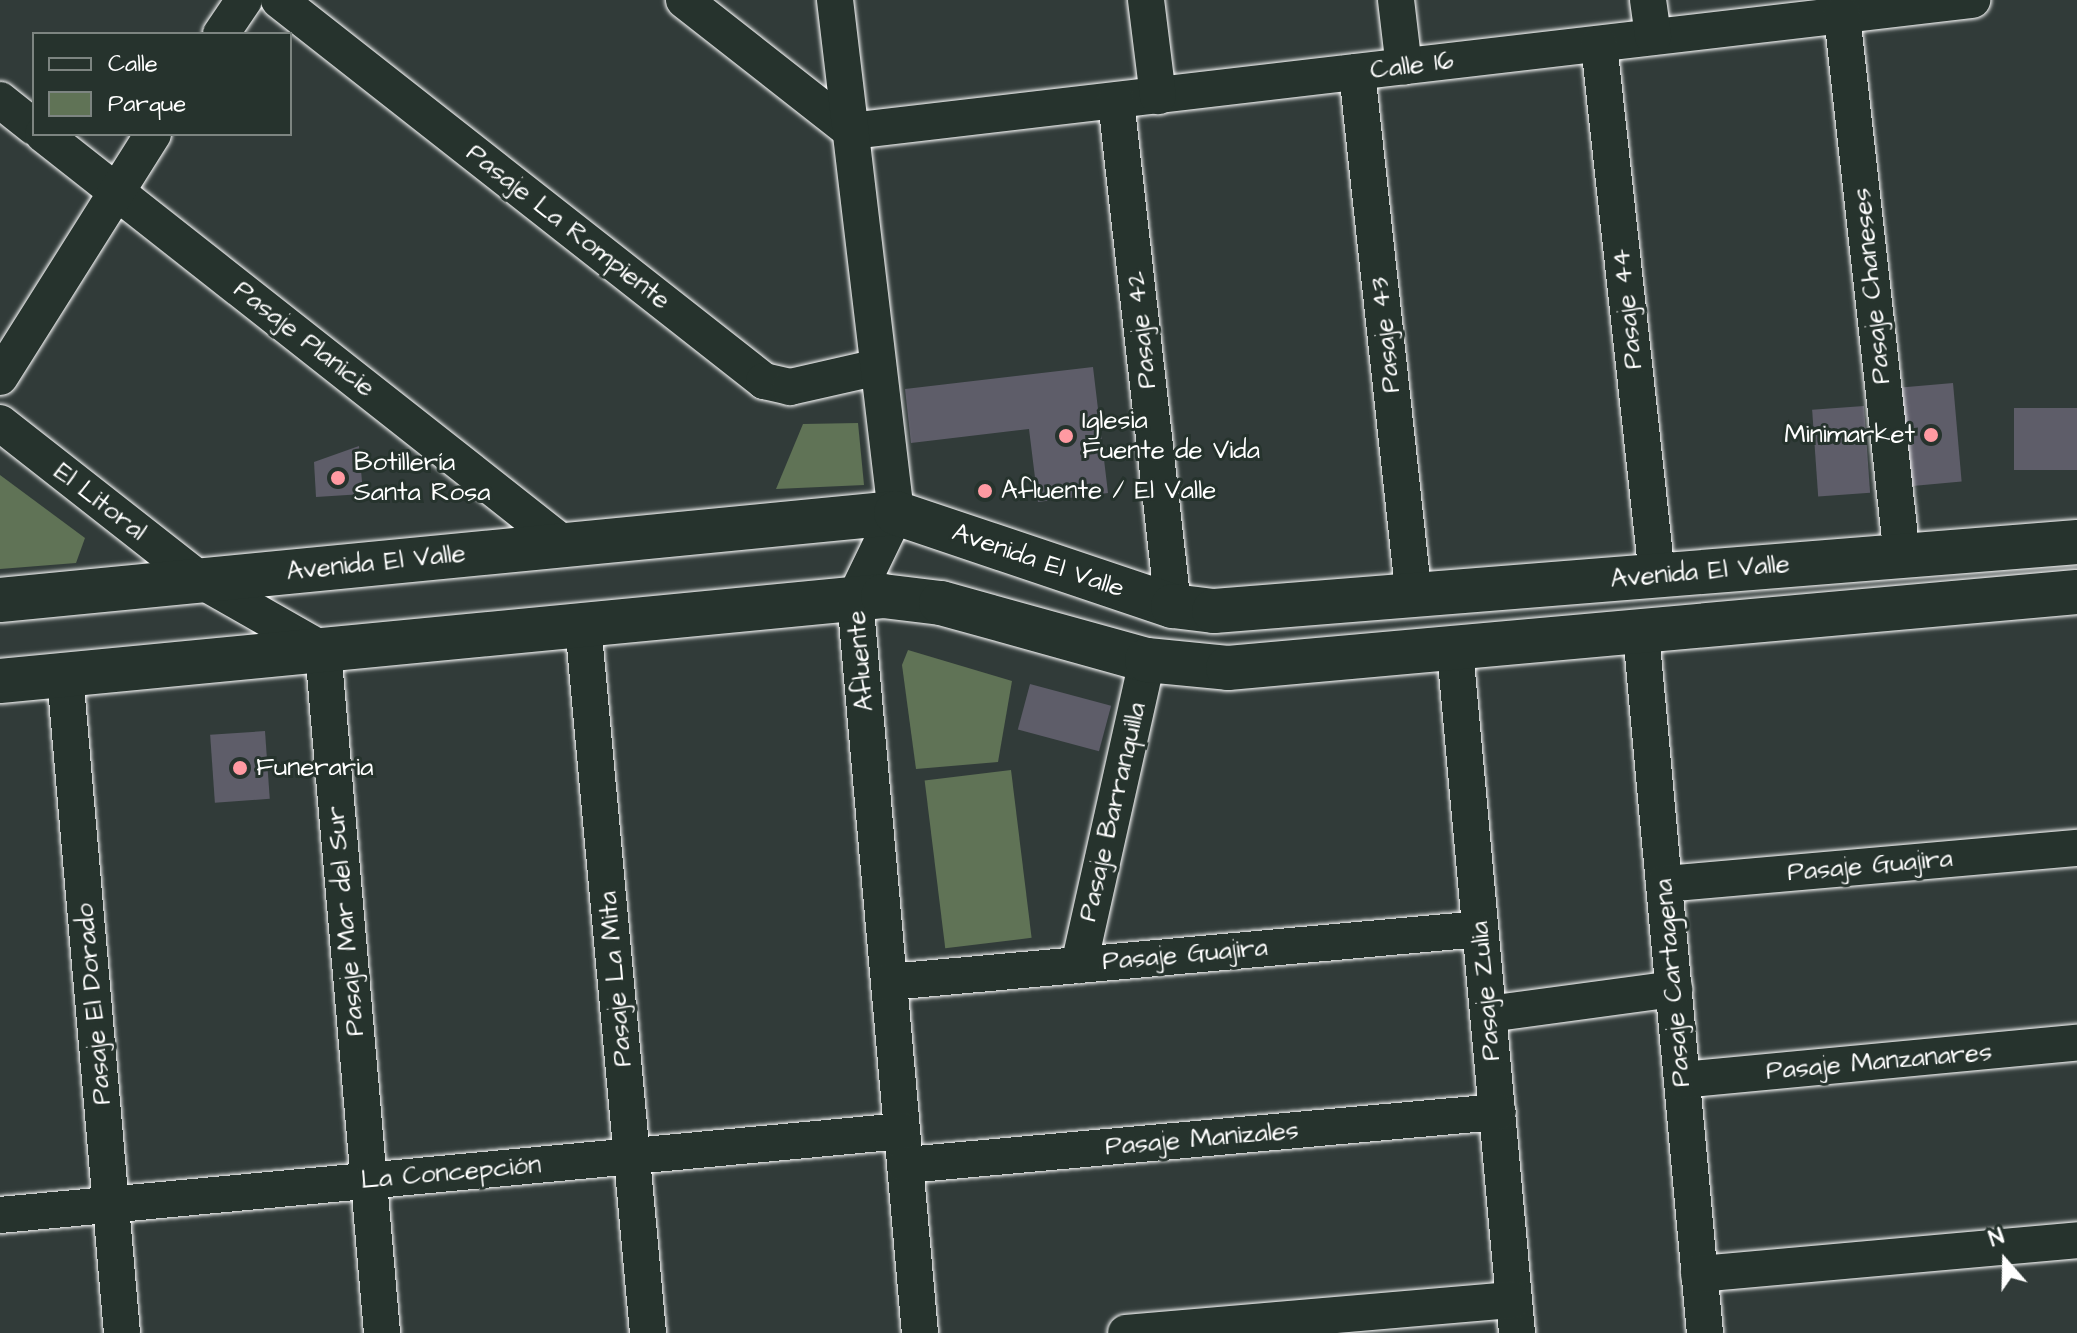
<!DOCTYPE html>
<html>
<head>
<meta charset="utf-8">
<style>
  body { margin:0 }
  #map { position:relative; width:2077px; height:1333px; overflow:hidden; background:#313b39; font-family:"Architects Daughter",sans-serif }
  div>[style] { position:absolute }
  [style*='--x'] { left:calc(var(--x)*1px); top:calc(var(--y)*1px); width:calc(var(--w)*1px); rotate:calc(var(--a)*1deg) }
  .green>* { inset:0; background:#607356; transform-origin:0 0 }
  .building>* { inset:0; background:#5e5d69; transform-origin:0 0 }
  .roads { filter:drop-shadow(0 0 2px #fff) drop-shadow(0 0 2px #fff) }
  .street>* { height:36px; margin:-18px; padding:0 18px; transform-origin:18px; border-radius:18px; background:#26332d }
  .secondary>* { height:44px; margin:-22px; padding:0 22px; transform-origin:22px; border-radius:22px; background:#26332d }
  .dots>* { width:22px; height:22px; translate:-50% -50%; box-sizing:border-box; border:4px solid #26332d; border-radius:50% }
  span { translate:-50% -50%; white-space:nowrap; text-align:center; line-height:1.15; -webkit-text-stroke:6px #26332d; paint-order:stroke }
  .street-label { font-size:26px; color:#fff }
  .poi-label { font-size:26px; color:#fff }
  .left { translate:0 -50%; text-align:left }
  .right { translate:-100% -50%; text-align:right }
  .legend { position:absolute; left:32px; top:32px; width:260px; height:104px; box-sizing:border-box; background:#26332d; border:2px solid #7d8581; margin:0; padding:10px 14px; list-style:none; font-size:24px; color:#fff }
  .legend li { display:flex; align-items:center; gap:16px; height:40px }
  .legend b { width:40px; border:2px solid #7d8581 }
  .north { position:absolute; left:1965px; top:1221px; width:80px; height:80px; -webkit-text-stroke:6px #26332d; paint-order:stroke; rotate:340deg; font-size:22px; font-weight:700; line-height:32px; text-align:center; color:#fff }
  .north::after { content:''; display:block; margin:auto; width:28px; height:36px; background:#fff; clip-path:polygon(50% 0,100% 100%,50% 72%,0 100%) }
</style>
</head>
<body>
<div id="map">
  <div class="green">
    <i style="clip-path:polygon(858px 423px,864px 485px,776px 489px,803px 424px)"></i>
    <i style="clip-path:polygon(0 475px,85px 538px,76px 563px,0 569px)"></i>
    <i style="clip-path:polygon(908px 650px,1012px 681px,998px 762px,916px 769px,902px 665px)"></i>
    <i style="left:1011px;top:770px;width:169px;height:87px;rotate:83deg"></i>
  </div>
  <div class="building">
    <i style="clip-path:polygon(1093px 367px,1108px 493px,1038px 502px,1029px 429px,911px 443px,905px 389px)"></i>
    <i style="left:1953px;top:383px;width:99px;height:52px;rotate:85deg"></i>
    <i style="left:1864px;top:406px;width:87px;height:52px;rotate:86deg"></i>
    <i style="left:2077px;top:408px;width:62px;height:63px;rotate:90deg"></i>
    <i style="clip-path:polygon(359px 446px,363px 494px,316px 497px,314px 462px)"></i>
    <i style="left:1030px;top:684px;width:84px;height:47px;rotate:15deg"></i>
    <i style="left:265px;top:731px;width:68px;height:55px;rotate:86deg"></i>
  </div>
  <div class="roads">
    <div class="street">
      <i style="--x:279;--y:0;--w:617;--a:38.15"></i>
      <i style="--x:764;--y:381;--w:27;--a:13"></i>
      <i style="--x:790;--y:387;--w:90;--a:-12.8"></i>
      <i style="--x:684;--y:0;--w:212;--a:38.1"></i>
      <i style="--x:851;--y:131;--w:1129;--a:-6.67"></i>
      <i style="--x:835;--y:0;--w:517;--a:83.22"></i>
      <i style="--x:896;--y:513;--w:94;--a:115.8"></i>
      <i style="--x:855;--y:598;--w:738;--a:84.95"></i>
      <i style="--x:1146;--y:0;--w:97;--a:82.9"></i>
      <i style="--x:1396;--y:0;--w:67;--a:83.2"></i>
      <i style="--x:1648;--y:0;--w:37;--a:82"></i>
      <i style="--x:1842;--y:15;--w:544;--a:83.67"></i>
      <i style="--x:221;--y:34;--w:41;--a:-55.9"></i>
      <i style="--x:1599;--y:44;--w:534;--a:83.77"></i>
      <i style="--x:1357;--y:72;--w:529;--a:83.82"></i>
      <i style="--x:0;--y:100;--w:43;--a:38.5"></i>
      <i style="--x:1116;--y:101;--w:508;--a:83.56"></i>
      <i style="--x:43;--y:134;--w:664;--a:38.22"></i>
      <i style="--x:0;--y:377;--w:287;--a:-57.8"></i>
      <i style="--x:0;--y:423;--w:254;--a:38.1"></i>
      <i style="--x:200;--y:580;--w:142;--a:29.6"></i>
      <i style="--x:323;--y:650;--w:686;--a:85.06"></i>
      <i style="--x:583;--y:624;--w:712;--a:84.76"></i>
      <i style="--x:1641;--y:633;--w:703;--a:84.78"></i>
      <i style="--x:1455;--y:650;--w:686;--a:84.81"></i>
      <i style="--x:65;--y:675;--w:660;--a:85.05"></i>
      <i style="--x:1664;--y:884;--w:415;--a:-5"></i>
      <i style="--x:1079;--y:965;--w:312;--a:-77.4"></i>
      <i style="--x:889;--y:982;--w:593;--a:-5.12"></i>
      <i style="--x:1489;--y:1014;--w:187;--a:-7.7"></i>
      <i style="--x:1682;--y:1080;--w:397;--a:-5.4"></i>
      <i style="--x:906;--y:1165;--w:594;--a:-5.12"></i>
      <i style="--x:0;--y:1215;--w:906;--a:-5.32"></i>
      <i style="--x:1699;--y:1274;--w:380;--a:-5.1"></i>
      <i style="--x:1126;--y:1333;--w:389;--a:-4.9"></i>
    </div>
    <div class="secondary">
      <i style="--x:0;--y:600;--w:900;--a:-5.55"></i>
      <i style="--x:896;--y:513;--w:292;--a:18.6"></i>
      <i style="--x:1173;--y:606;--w:41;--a:7"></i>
      <i style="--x:1214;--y:611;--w:866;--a:-4.57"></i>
      <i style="--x:0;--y:681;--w:887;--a:-5.5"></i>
      <i style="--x:883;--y:596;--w:58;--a:6.9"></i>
      <i style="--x:941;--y:603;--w:214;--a:15.5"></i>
      <i style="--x:1147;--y:660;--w:81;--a:5.6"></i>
      <i style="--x:1228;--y:668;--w:852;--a:-5.12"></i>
    </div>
  </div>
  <div class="dots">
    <i style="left:1931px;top:435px;background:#ff9aa2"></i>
    <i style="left:1066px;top:436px;background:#ff9aa2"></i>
    <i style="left:338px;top:478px;background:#ff9aa2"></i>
    <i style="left:985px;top:491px;background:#ff9aa2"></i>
    <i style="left:240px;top:768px;background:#ff9aa2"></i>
  </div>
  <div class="street-label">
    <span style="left:1412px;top:66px;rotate:-7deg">Calle 16</span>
    <span style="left:568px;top:227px;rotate:38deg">Pasaje La Rompiente</span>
    <span style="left:1872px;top:286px;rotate:-96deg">Pasaje Chaneses</span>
    <span style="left:1628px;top:309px;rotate:-96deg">Pasaje 44</span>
    <span style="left:1142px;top:330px;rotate:-96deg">Pasaje 42</span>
    <span style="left:1386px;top:335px;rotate:-96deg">Pasaje 43</span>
    <span style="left:304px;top:339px;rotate:38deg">Pasaje Planicie</span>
    <span style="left:100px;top:502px;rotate:38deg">El Litoral</span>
    <span style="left:1038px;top:561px;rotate:19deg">Avenida El Valle</span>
    <span style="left:376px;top:563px;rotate:-6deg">Avenida El Valle</span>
    <span style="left:1700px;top:572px;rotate:-5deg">Avenida El Valle</span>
    <span style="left:861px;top:661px;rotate:-95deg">Afluente</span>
    <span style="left:1113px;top:812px;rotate:-77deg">Pasaje Barranquilla</span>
    <span style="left:1870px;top:866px;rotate:-5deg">Pasaje Guajira</span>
    <span style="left:346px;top:921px;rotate:-95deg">Pasaje Mar del Sur</span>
    <span style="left:1185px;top:955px;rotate:-5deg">Pasaje Guajira</span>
    <span style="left:616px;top:979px;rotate:-95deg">Pasaje La Mita</span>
    <span style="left:1673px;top:983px;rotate:-95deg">Pasaje Cartagena</span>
    <span style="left:1486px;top:991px;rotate:-95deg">Pasaje Zulia</span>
    <span style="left:94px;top:1004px;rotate:-95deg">Pasaje El Dorado</span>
    <span style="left:1879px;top:1062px;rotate:-5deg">Pasaje Manzanares</span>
    <span style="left:1202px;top:1139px;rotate:-5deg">Pasaje Manizales</span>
    <span style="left:451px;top:1173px;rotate:-5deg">La Concepción</span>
  </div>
  <div class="poi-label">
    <span class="left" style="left:1082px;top:436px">Iglesia<br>Fuente de Vida</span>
    <span class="right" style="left:1915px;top:435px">Minimarket</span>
    <span class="left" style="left:354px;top:478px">Botillería<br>Santa Rosa</span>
    <span class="left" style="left:1001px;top:491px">Afluente / El Valle</span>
    <span class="left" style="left:256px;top:768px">Funeraria</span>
  </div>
  <ul class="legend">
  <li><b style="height:10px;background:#26332d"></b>Calle</li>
  <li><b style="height:22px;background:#607356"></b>Parque</li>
  </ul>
  <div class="north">N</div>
</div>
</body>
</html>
